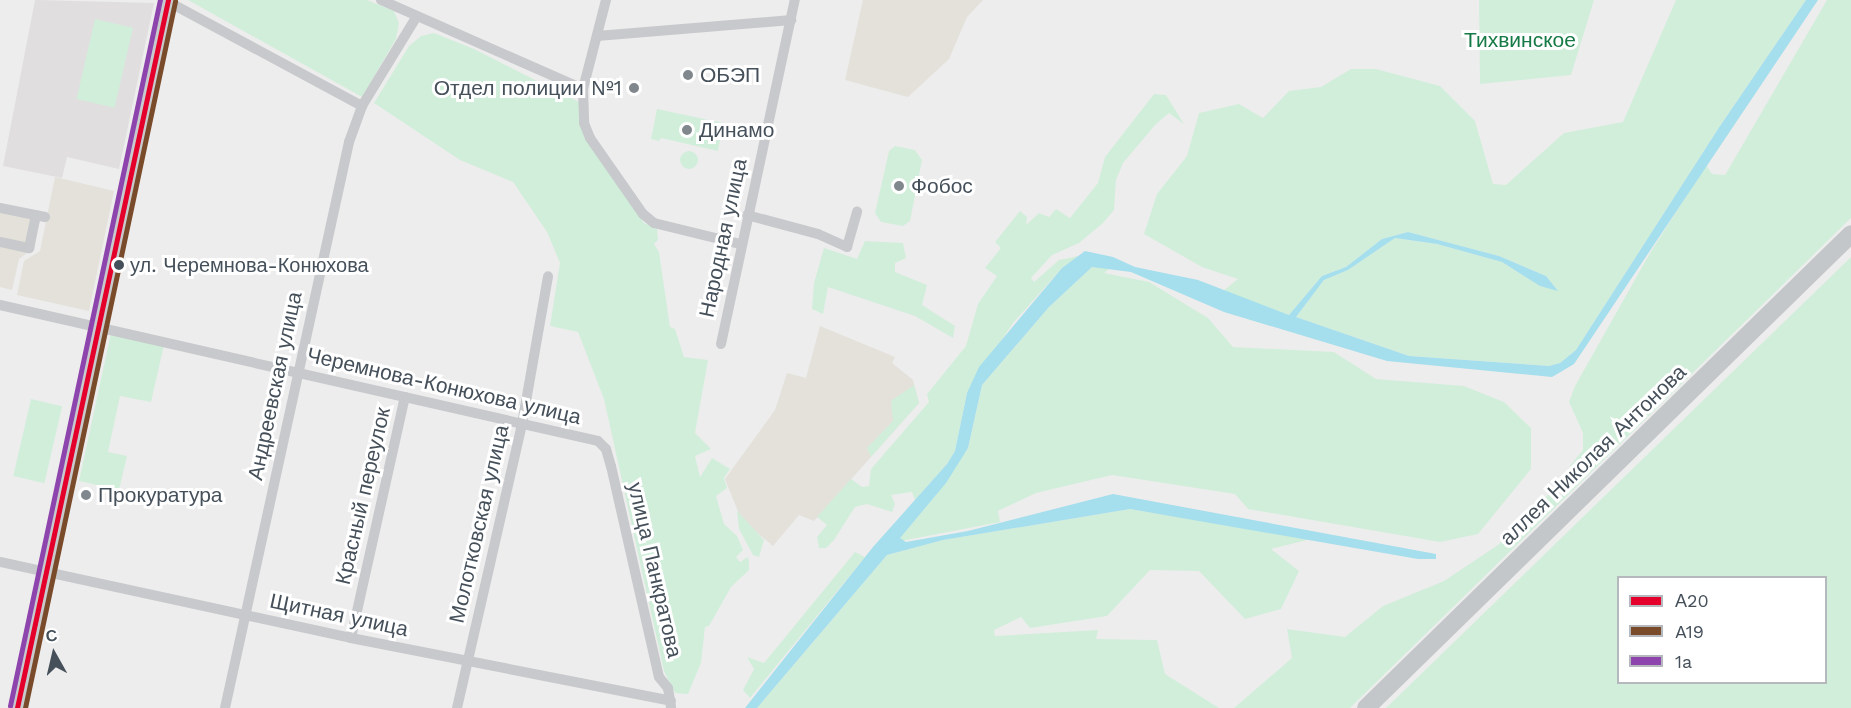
<!DOCTYPE html>
<html>
<head>
<meta charset="utf-8">
<style>
  body { margin:0 }
  #map { position:relative; width:1851px; height:708px; overflow:hidden; background:#eeeded; font-family:"Work Sans",sans-serif }
  div>[style] { position:absolute }
  [style*='--x'] { left:calc(var(--x)*1px); top:calc(var(--y)*1px); width:calc(var(--w)*1px); rotate:calc(var(--a)*1deg) }
  .commercial>* { inset:0; background:#e3e1da }
  .education>* { inset:0; background:#e0dedf }
  .green>* { inset:0; background:#d1eedb; transform-origin:0 0 }
  .round { border-radius:50% }
  .water>* { inset:0; background:#a5deec }
  .minor>* { height:10px; margin:-5px; padding:0 5px; transform-origin:5px; border-radius:5px; background:#c7c9cc }
  .secondary>* { height:16px; margin:-8px; padding:0 8px; transform-origin:8px; border-radius:8px; background:#c8cbce }
  .primary>* { height:18px; margin:-9px; padding:0 9px; transform-origin:9px; border-radius:9px; background:#c4c7ca }
  .bus-1>* { height:4.5px; margin:-2.25px; padding:0 2.25px; transform-origin:2.25px; border-radius:2.25px; background:#e4002b }
  .bus-2>* { height:4.5px; margin:-2.25px; padding:0 2.25px; transform-origin:2.25px; border-radius:2.25px; background:#7a4b2a }
  .bus-3>* { height:4.5px; margin:-2.25px; padding:0 2.25px; transform-origin:2.25px; border-radius:2.25px; background:#8e44ad }
  .dots>* { width:16px; height:16px; translate:-50% -50%; box-sizing:border-box; border:3px solid #fff; border-radius:50% }
  span { translate:-50% -50%; white-space:nowrap; text-align:center; line-height:1.15; -webkit-text-stroke:6px #fff; paint-order:stroke }
  .bus-label { font-size:20px; color:#45505a }
  .left { translate:0 -50%; text-align:left }
  .park-label { font-size:21px; color:#167a46 }
  .poi-label { font-size:21px; color:#45505a }
  .right { translate:-100% -50%; text-align:right }
  .street-label { font-size:21px; color:#45505a }
  .legend { position:absolute; left:1617px; top:576px; width:210px; height:108px; box-sizing:border-box; background:#fff; border:2px solid #b5b9bd; margin:0; padding:8px 10px; list-style:none; font-size:18px; color:#45505a }
  .legend li { display:flex; align-items:center; gap:12px; height:30px }
  .legend b { width:30px; border:2px solid #b5b9bd }
  .north { position:absolute; left:24px; top:624px; width:60px; height:60px; -webkit-text-stroke:4px #fff; paint-order:stroke; rotate:352deg; font-size:16px; font-weight:700; line-height:24px; text-align:center; color:#45505a }
  .north::after { content:''; display:block; margin:auto; width:21px; height:27px; background:#45505a; clip-path:polygon(50% 0,100% 100%,50% 72%,0 100%) }
</style>
</head>
<body>
<div id="map">
  <div class="commercial">
    <i style="clip-path:polygon(863px 0,983px 0,967px 17px,949px 59px,908px 97px,845px 80px)"></i>
    <i style="clip-path:polygon(55px 177px,114px 191px,89px 311px,17px 295px,24px 261px,40px 251px)"></i>
    <i style="clip-path:polygon(0 207px,40px 215px,35px 247px,19px 259px,12px 290px,0 287px)"></i>
    <i style="clip-path:polygon(820px 326px,895px 357px,892px 363px,913px 380px,919px 403px,814px 521px,799px 515px,773px 546px,741px 519px,725px 479px,775px 410px,787px 373px,806px 378px)"></i>
  </div>
  <div class="education">
    <i style="clip-path:polygon(35px 0,154px 3px,119px 169px,67px 157px,62px 178px,3px 166px)"></i>
  </div>
  <div class="green">
    <i style="clip-path:polygon(188px 0,367px 0,394px 11px,399px 23px,396px 39px,362px 97px)"></i>
    <i style="clip-path:polygon(1479px 0,1594px 0,1571px 75px,1480px 84px)"></i>
    <i style="clip-path:polygon(1676px 0,1806px 0,1718px 129px,1576px 350px,1560px 363px,1549px 366px,1409px 356px,1296px 317px,1324px 280px,1348px 270px,1395px 238px,1437px 244px,1502px 262px,1540px 286px,1557px 290px,1546px 276px,1499px 256px,1408px 232px,1382px 239px,1346px 267px,1322px 276px,1289px 315px,1223px 291px,1238px 279px,1202px 267px,1144px 234px,1157px 194px,1187px 156px,1199px 113px,1239px 104px,1263px 118px,1289px 91px,1321px 87px,1351px 69px,1376px 69px,1440px 86px,1475px 121px,1493px 184px,1506px 185px,1564px 133px,1623px 122px)"></i>
    <i style="clip-path:polygon(1827px 0,1851px 0,1851px 218px,1350px 708px,1234px 708px,1292px 658px,1287px 629px,1345px 637px,1383px 606px,1444px 581px,1498px 545px,1549px 494px,1561px 500px,1570px 466px,1583px 450px,1583px 433px,1569px 402px,1575px 386px,1650px 253px,1706px 165px,1712px 174px,1725px 175px)"></i>
    <i style="left:95px;top:19px;width:39px;height:82px;rotate:13deg"></i>
    <i style="clip-path:polygon(434px 33px,474px 49px,579px 102px,581px 128px,644px 223px,657px 229px,658px 240px,654px 244px,659px 252px,670px 327px,675px 329px,684px 357px,708px 360px,695px 433px,711px 449px,695px 456px,700px 477px,712px 458px,730px 469px,724px 478px,727px 488px,716px 496px,724px 524px,737px 536px,743px 550px,736px 557px,740px 562px,748px 557px,749px 562px,749px 570px,731px 587px,709px 626px,705px 627px,701px 663px,688px 694px,675px 693px,664px 671px,604px 399px,578px 332px,550px 326px,560px 263px,547px 232px,513px 182px,460px 160px,374px 103px,409px 46px,421px 36px)"></i>
    <i style="clip-path:polygon(1154px 94px,1166px 95px,1184px 124px,1169px 113px,1156px 124px,1123px 163px,1116px 180px,1114px 210px,1103px 223px,1079px 243px,1052px 255px,1031px 278px,1034px 282px,1059px 260px,1079px 256px,1062px 268px,1013px 323px,967px 393px,955px 451px,947px 464px,915px 500px,912px 492px,891px 495px,895px 504px,892px 512px,867px 504px,855px 507px,834px 540px,826px 548px,819px 548px,817px 537px,827px 525px,817px 517px,851px 479px,862px 487px,869px 486px,871px 469px,929px 402px,927px 394px,966px 346px,978px 304px,997px 276px,985px 268px,1001px 248px,995px 242px,1020px 211px,1027px 217px,1026px 225px,1039px 213px,1049px 217px,1056px 209px,1070px 218px,1098px 183px,1105px 157px)"></i>
    <i style="clip-path:polygon(657px 109px,723px 123px,718px 151px,661px 138px,659px 141px,651px 139px)"></i>
    <i style="clip-path:polygon(895px 146px,915px 150px,922px 160px,910px 221px,903px 226px,881px 222px,875px 213px,889px 151px)"></i>
    <i class="round" style="left:680px;top:151px;width:18px;height:18px"></i>
    <i style="clip-path:polygon(865px 241px,903px 243px,906px 258px,895px 263px,895px 272px,927px 285px,922px 305px,955px 326px,953px 338px,915px 316px,828px 287px,823px 314px,812px 309px,814px 283px,824px 248px,857px 259px)"></i>
    <i style="clip-path:polygon(evenodd,1851px 257px,1851px 708px,1386px 708px,1851px 257px,1618px 578px,1826px 578px,1826px 682px,1618px 682px,1618px 578px)"></i>
    <i style="clip-path:polygon(1092px 267px,1112px 267px,1104px 273px,1149px 282px,1208px 318px,1233px 347px,1334px 352px,1376px 379px,1464px 386px,1504px 402px,1531px 428px,1531px 469px,1478px 534px,1440px 542px,1248px 509px,1235px 494px,1112px 475px,1036px 493px,998px 511px,1000px 522px,901px 541px,900px 535px,936px 495px,968px 448px,982px 385px,1049px 307px)"></i>
    <i style="clip-path:polygon(111px 333px,164px 345px,151px 402px,120px 396px,108px 452px,127px 456px,119px 490px,79px 481px)"></i>
    <i style="clip-path:polygon(914px 385px,919px 403px,871px 457px,867px 448px,893px 421px,891px 401px)"></i>
    <i style="left:31px;top:399px;width:32px;height:79px;rotate:13deg"></i>
    <i style="clip-path:polygon(1130px 509px,1311px 539px,1271px 549px,1299px 571px,1281px 609px,1245px 619px,1199px 571px,1150px 570px,1107px 616px,1030px 628px,1021px 617px,994px 630px,995px 636px,1098px 630px,1096px 639px,1157px 640px,1165px 674px,1219px 708px,757px 708px,887px 555px,943px 540px)"></i>
    <i style="clip-path:polygon(737px 511px,764px 540px,759px 557px,753px 555px,739px 529px)"></i>
    <i style="clip-path:polygon(855px 552px,865px 557px,750px 698px,743px 690px,754px 669px,747px 657px,764px 663px)"></i>
  </div>
  <div class="water">
    <i style="clip-path:polygon(1806px 0,1818px 0,1574px 364px,1552px 377px,1387px 361px,1224px 312px,1131px 272px,1092px 267px,1049px 307px,982px 385px,968px 448px,946px 483px,900px 538px,906px 542px,968px 531px,1113px 494px,1436px 554px,1436px 559px,1418px 559px,1130px 509px,943px 540px,887px 555px,757px 708px,745px 708px,873px 547px,947px 464px,955px 451px,967px 393px,979px 367px,1062px 268px,1085px 251px,1113px 257px,1135px 267px,1198px 280px,1289px 315px,1322px 276px,1346px 267px,1382px 239px,1408px 232px,1499px 256px,1546px 276px,1558px 291px,1540px 286px,1502px 262px,1437px 244px,1395px 238px,1348px 270px,1324px 280px,1296px 317px,1409px 356px,1549px 366px,1560px 363px,1576px 350px,1718px 129px)"></i>
  </div>
  <div class="minor">
    <i style="--x:165;--y:0;--w:224;--a:28.3"></i>
    <i style="--x:381;--y:0;--w:221;--a:23.8"></i>
    <i style="--x:606;--y:0;--w:92;--a:104.5"></i>
    <i style="--x:583;--y:89;--w:34;--a:88"></i>
    <i style="--x:584;--y:123;--w:16;--a:68"></i>
    <i style="--x:590;--y:138;--w:93;--a:55.1"></i>
    <i style="--x:643;--y:214;--w:14;--a:39"></i>
    <i style="--x:654;--y:223;--w:89;--a:13.7"></i>
    <i style="--x:597;--y:36;--w:195;--a:-4.7"></i>
    <i style="--x:0;--y:208;--w:46;--a:11.3"></i>
    <i style="--x:747;--y:215;--w:73;--a:15"></i>
    <i style="--x:818;--y:234;--w:32;--a:24"></i>
    <i style="--x:847;--y:247;--w:37;--a:-74"></i>
    <i style="--x:0;--y:242;--w:30;--a:12"></i>
    <i style="--x:29;--y:248;--w:33;--a:-78"></i>
    <i style="--x:0;--y:305;--w:613;--a:12.81"></i>
    <i style="--x:598;--y:441;--w:11;--a:45"></i>
    <i style="--x:606;--y:449;--w:18;--a:74"></i>
    <i style="--x:611;--y:466;--w:216;--a:77.2"></i>
    <i style="--x:659;--y:677;--w:14;--a:51"></i>
    <i style="--x:668;--y:688;--w:20;--a:81"></i>
    <i style="--x:721;--y:344;--w:352;--a:-77.9"></i>
    <i style="--x:0;--y:562;--w:359;--a:12.2"></i>
    <i style="--x:351;--y:638;--w:326;--a:11.1"></i>
    <i style="--x:351;--y:638;--w:247;--a:-77.4"></i>
    <i style="--x:225;--y:708;--w:579;--a:-77.64"></i>
    <i style="--x:349;--y:142;--w:38;--a:-70"></i>
    <i style="--x:362;--y:106;--w:105;--a:-58.6"></i>
    <i style="--x:457;--y:708;--w:291;--a:-77.1"></i>
    <i style="--x:522;--y:424;--w:150;--a:-80"></i>
  </div>
  <div class="secondary">
    <i style="--x:17;--y:708;--w:724;--a:-77.96"></i>
  </div>
  <div class="primary">
    <i style="--x:1366;--y:708;--w:678;--a:-44.34"></i>
  </div>
  <div class="bus-1">
    <i style="--x:17;--y:708;--w:724;--a:-77.96"></i>
  </div>
  <div class="bus-2">
    <i style="--x:25;--y:708;--w:722;--a:-78.01"></i>
  </div>
  <div class="bus-3">
    <i style="--x:10;--y:706;--w:722;--a:-78.01"></i>
  </div>
  <div class="dots">
    <i style="left:688px;top:75px;background:#80878d"></i>
    <i style="left:634px;top:88px;background:#80878d"></i>
    <i style="left:687px;top:130px;background:#80878d"></i>
    <i style="left:899px;top:186px;background:#80878d"></i>
    <i style="left:119px;top:265px;background:#45505a"></i>
    <i style="left:86px;top:495px;background:#80878d"></i>
  </div>
  <div class="bus-label">
    <span class="left" style="left:130px;top:265px">ул. Черемнова-Конюхова</span>
  </div>
  <div class="park-label">
    <span style="left:1520px;top:40px">Тихвинское</span>
  </div>
  <div class="poi-label">
    <span class="left" style="left:700px;top:75px">ОБЭП</span>
    <span class="right" style="left:622px;top:88px">Отдел полиции №1</span>
    <span class="left" style="left:699px;top:130px">Динамо</span>
    <span class="left" style="left:911px;top:186px">Фобос</span>
    <span class="left" style="left:98px;top:495px">Прокуратура</span>
  </div>
  <div class="street-label">
    <span style="left:723px;top:238px;rotate:-78deg">Народная улица</span>
    <span style="left:275px;top:386px;rotate:-78deg">Андреевская улица</span>
    <span style="left:444px;top:386px;rotate:13deg">Черемнова-Конюхова улица</span>
    <span style="left:1593px;top:455px;rotate:-44deg">аллея Николая Антонова</span>
    <span style="left:363px;top:496px;rotate:-77deg">Красный переулок</span>
    <span style="left:479px;top:524px;rotate:-77deg">Молотковская улица</span>
    <span style="left:655px;top:570px;rotate:77deg">улица Панкратова</span>
    <span style="left:339px;top:615px;rotate:12deg">Щитная улица</span>
  </div>
  <ul class="legend">
  <li><b style="height:8px;background:#e4002b"></b>А20</li>
  <li><b style="height:8px;background:#7a4b2a"></b>A19</li>
  <li><b style="height:8px;background:#8e44ad"></b>1a</li>
  </ul>
  <div class="north">С</div>
</div>
</body>
</html>
